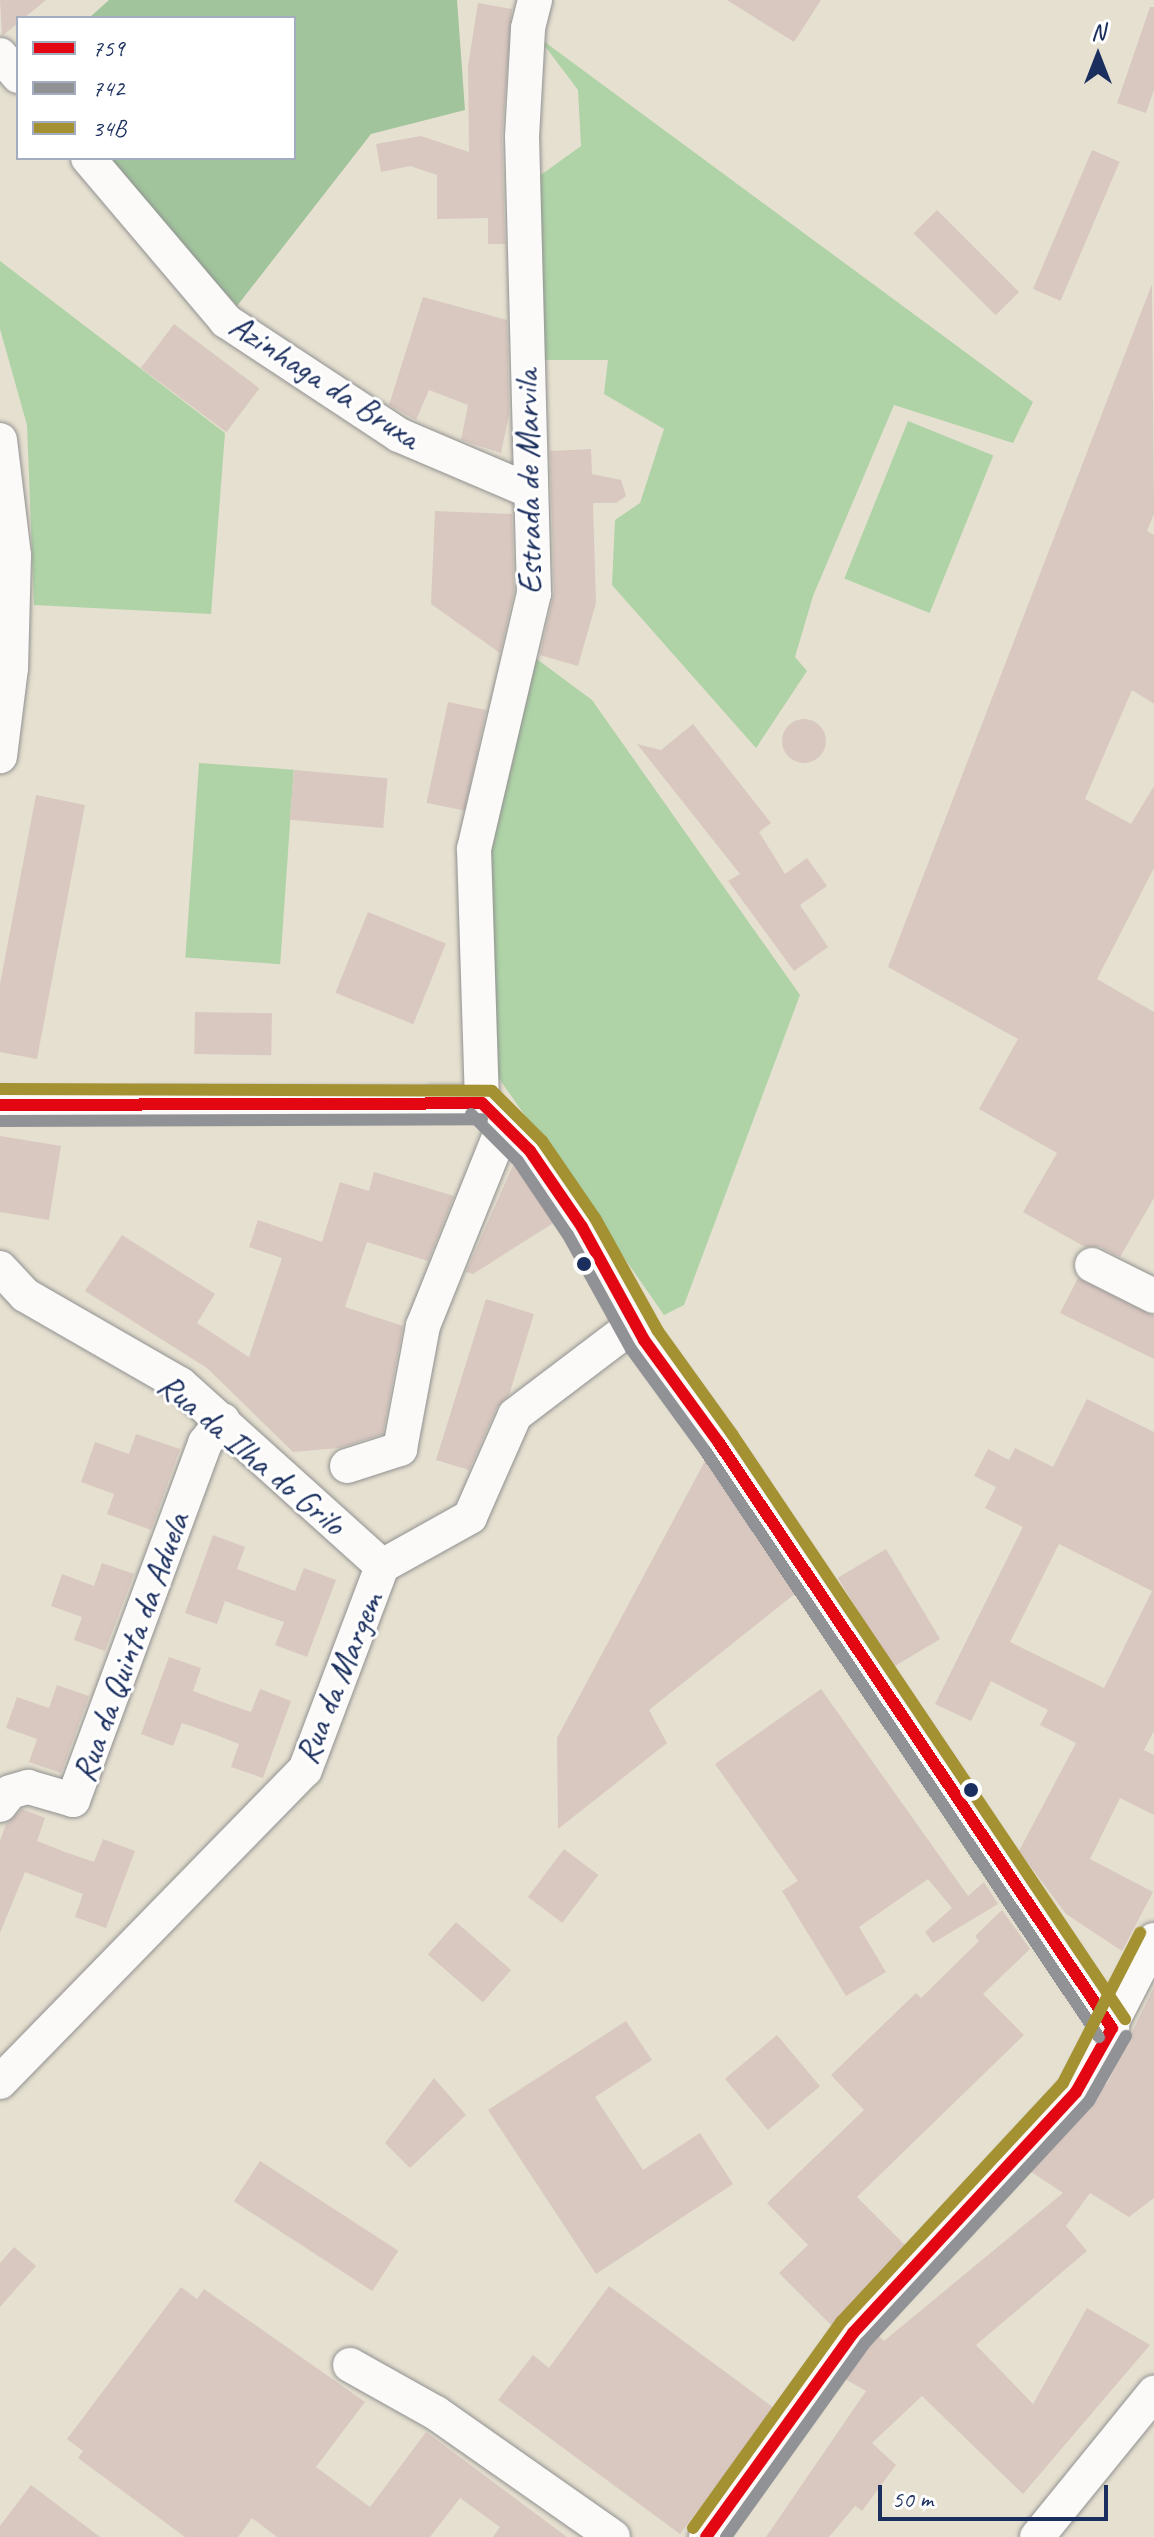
<!DOCTYPE html>
<html>
<head>
<meta charset="utf-8">
<style>
  body { margin:0 }
  #map { position:relative; width:1154px; height:2537px; overflow:hidden; background:#e6e0d0; font-family:Caveat,sans-serif }
  div>[style] { position:absolute }
  [style*='--x'] { left:calc(var(--x)*1px); top:calc(var(--y)*1px); width:calc(var(--w)*1px); rotate:calc(var(--a)*1deg) }
  .green>* { inset:0; background:#afd3a7; transform-origin:0 0 }
  .forest>* { inset:0; background:#a1c49c }
  .building>* { inset:0; background:#d9c8c0; transform-origin:0 0 }
  .round { border-radius:50% }
  .roads { filter:drop-shadow(0 0 2px #919191) drop-shadow(0 0 2px #919191) }
  .minor>* { height:34px; margin:-17px; padding:0 17px; transform-origin:17px; border-radius:17px; background:#fbfaf8 }
  .bus-1>* { height:12px; margin:-6px; padding:0 6px; transform-origin:6px; border-radius:6px; background:#e30613 }
  .bus-2>* { height:12px; margin:-6px; padding:0 6px; transform-origin:6px; border-radius:6px; background:#909296 }
  .bus-3>* { height:12px; margin:-6px; padding:0 6px; transform-origin:6px; border-radius:6px; background:#a49132 }
  .dots>* { width:22px; height:22px; translate:-50% -50%; box-sizing:border-box; border:4px solid #fff; border-radius:50% }
  span { translate:-50% -50%; white-space:nowrap; text-align:center; line-height:1.15; -webkit-text-stroke:6px #fff; paint-order:stroke }
  .street-label { font-size:34px; color:#1b2f5e }
  .legend { position:absolute; left:16px; top:16px; width:280px; height:144px; box-sizing:border-box; background:#fff; border:2px solid #a4acbf; margin:0; padding:10px 14px; list-style:none; font-size:24px; color:#1b2f5e }
  .legend li { display:flex; align-items:center; gap:16px; height:40px }
  .legend b { width:40px; border:2px solid #a4acbf }
  .north { position:absolute; left:1058px; top:16px; width:80px; height:80px; -webkit-text-stroke:6px #fff; paint-order:stroke; rotate:0deg; font-size:22px; font-weight:700; line-height:32px; text-align:center; color:#1b2f5e }
  .north::after { content:''; display:block; margin:auto; width:28px; height:36px; background:#1b2f5e; clip-path:polygon(50% 0,100% 100%,50% 72%,0 100%) }
  .scale { position:absolute; left:878px; top:2485px; width:230px; height:36px; box-sizing:border-box; border:4px solid #1b2f5e; border-top:0; padding-left:10px; font-size:24px; line-height:28px; white-space:nowrap; color:#1b2f5e; -webkit-text-stroke:6px #fff; paint-order:stroke }
</style>
</head>
<body>
<div id="map">
  <div class="green">
    <i style="clip-path:polygon(538px 37px,1033px 402px,1013px 443px,894px 405px,813px 596px,795px 657px,807px 671px,756px 748px,612px 585px,615px 520px,640px 503px,664px 429px,604px 394px,608px 360px,540px 360px,538px 177px,581px 146px,578px 90px)"></i>
    <i style="clip-path:polygon(0 261px,225px 433px,211px 614px,34px 605px,27px 425px,0 329px)"></i>
    <i style="left:908px;top:421px;width:92px;height:170px;rotate:22deg"></i>
    <i style="clip-path:polygon(534px 657px,592px 700px,800px 995px,684px 1305px,664px 1315px,498px 1077px,487px 832px)"></i>
    <i style="left:199px;top:763px;width:95px;height:195px;rotate:4deg"></i>
  </div>
  <div class="forest">
    <i style="clip-path:polygon(109px 0,457px 0,465px 110px,371px 134px,237px 306px,104px 158px,294px 158px,294px 18px,89px 18px)"></i>
  </div>
  <div class="building">
    <i style="clip-path:polygon(0 0,46px 0,2px 36px)"></i>
    <i style="clip-path:polygon(727px 0,821px 0,794px 42px)"></i>
    <i style="clip-path:polygon(478px 3px,512px 9px,502px 136px,505px 244px,488px 244px,488px 218px,437px 219px,437px 175px,410px 166px,381px 172px,376px 144px,421px 136px,469px 152px,468px 66px)"></i>
    <i style="clip-path:polygon(1150px 7px,1154px 7px,1154px 90px,1146px 113px,1117px 103px)"></i>
    <i style="left:1092px;top:150px;width:30px;height:151px;rotate:23deg"></i>
    <i style="left:937px;top:210px;width:116px;height:33px;rotate:45deg"></i>
    <i style="clip-path:polygon(1152px 284px,1154px 514px,1147px 531px,1154px 535px,1154px 704px,1132px 690px,1085px 799px,1131px 824px,1154px 786px,1154px 868px,1097px 979px,1154px 1012px,1154px 1198px,1120px 1257px,1100px 1247px,1085px 1247px,1023px 1212px,1057px 1153px,979px 1109px,1018px 1039px,888px 967px)"></i>
    <i style="clip-path:polygon(423px 297px,507px 320px,509px 415px,501px 453px,461px 440px,468px 405px,429px 390px,416px 420px,389px 405px)"></i>
    <i style="left:174px;top:324px;width:107px;height:55px;rotate:37deg"></i>
    <i style="clip-path:polygon(591px 449px,592px 474px,621px 480px,626px 496px,616px 503px,593px 503px,596px 603px,578px 666px,540px 655px,554px 593px,550px 451px)"></i>
    <i style="clip-path:polygon(435px 511px,512px 514px,514px 592px,500px 653px,431px 604px)"></i>
    <i style="left:448px;top:702px;width:39px;height:103px;rotate:12deg"></i>
    <i class="round" style="left:782px;top:719px;width:44px;height:44px"></i>
    <i style="clip-path:polygon(693px 724px,771px 823px,759px 832px,785px 874px,807px 858px,827px 886px,800px 905px,828px 947px,794px 971px,728px 881px,740px 874px,637px 744px,661px 750px)"></i>
    <i style="left:294px;top:770px;width:94px;height:50px;rotate:5deg"></i>
    <i style="clip-path:polygon(36px 795px,85px 805px,37px 1059px,0 1052px,0 984px)"></i>
    <i style="left:368px;top:912px;width:84px;height:87px;rotate:22deg"></i>
    <i style="left:195px;top:1012px;width:77px;height:42px;rotate:1deg"></i>
    <i style="clip-path:polygon(0 1136px,61px 1146px,49px 1220px,0 1212px)"></i>
    <i style="clip-path:polygon(514px 1163px,555px 1222px,473px 1274px,466px 1272px)"></i>
    <i style="clip-path:polygon(374px 1172px,454px 1196px,428px 1261px,367px 1242px,345px 1307px,403px 1326px,383px 1434px,339px 1448px,293px 1452px,207px 1368px,85px 1291px,122px 1235px,215px 1294px,197px 1323px,249px 1357px,282px 1258px,249px 1247px,258px 1220px,322px 1242px,340px 1182px,369px 1191px)"></i>
    <i style="clip-path:polygon(1078px 1278px,1154px 1316px,1154px 1359px,1060px 1313px)"></i>
    <i style="clip-path:polygon(486px 1299px,534px 1314px,509px 1395px,497px 1407px,469px 1470px,436px 1460px)"></i>
    <i style="clip-path:polygon(evenodd,1087px 1399px,1154px 1432px,1154px 1731px,1144px 1750px,1154px 1755px,1154px 1815px,1120px 1798px,1090px 1859px,1153px 1892px,1122px 1951px,1066px 1914px,1019px 1851px,1076px 1743px,1040px 1725px,1048px 1710px,991px 1681px,971px 1721px,935px 1704px,1023px 1527px,985px 1508px,996px 1487px,974px 1476px,988px 1449px,1009px 1460px,1015px 1448px,1053px 1467px,1087px 1399px,1059px 1544px,1152px 1591px,1104px 1688px,1010px 1642px,1059px 1544px)"></i>
    <i style="clip-path:polygon(136px 1434px,180px 1449px,151px 1530px,107px 1514px,114px 1494px,81px 1482px,95px 1442px,129px 1454px)"></i>
    <i style="clip-path:polygon(706px 1459px,796px 1593px,649px 1710px,667px 1743px,558px 1829px,557px 1738px)"></i>
    <i style="clip-path:polygon(213px 1535px,245px 1547px,237px 1569px,295px 1591px,304px 1568px,336px 1580px,307px 1657px,275px 1645px,284px 1622px,255px 1612px,225px 1601px,217px 1624px,185px 1613px)"></i>
    <i style="left:886px;top:1549px;width:105px;height:56px;rotate:59deg"></i>
    <i style="clip-path:polygon(102px 1563px,134px 1574px,105px 1651px,74px 1640px,82px 1617px,51px 1606px,62px 1574px,94px 1586px)"></i>
    <i style="clip-path:polygon(169px 1657px,201px 1668px,193px 1691px,222px 1702px,251px 1712px,260px 1689px,291px 1701px,263px 1778px,231px 1767px,239px 1744px,211px 1733px,182px 1723px,173px 1746px,141px 1734px)"></i>
    <i style="clip-path:polygon(57px 1685px,89px 1696px,61px 1773px,29px 1762px,37px 1739px,6px 1728px,17px 1697px,49px 1708px)"></i>
    <i style="clip-path:polygon(821px 1689px,968px 1896px,984px 1882px,998px 1904px,933px 1943px,925px 1932px,952px 1908px,928px 1879px,859px 1927px,886px 1972px,846px 1996px,782px 1891px,798px 1881px,715px 1764px)"></i>
    <i style="clip-path:polygon(22px 1809px,45px 1818px,37px 1841px,65px 1852px,94px 1862px,103px 1839px,135px 1851px,106px 1928px,75px 1917px,83px 1894px,25px 1872px,0 1933px,0 1841px,6px 1824px)"></i>
    <i style="left:564px;top:1849px;width:43px;height:60px;rotate:37deg"></i>
    <i style="clip-path:polygon(1002px 1910px,1030px 1949px,983px 1994px,1024px 2035px,857px 2197px,906px 2246px,833px 2327px,779px 2273px,808px 2245px,767px 2203px,864px 2110px,831px 2075px,916px 1993px,921px 1998px,979px 1941px,975px 1936px)"></i>
    <i style="left:456px;top:1922px;width:73px;height:43px;rotate:41deg"></i>
    <i style="clip-path:polygon(1154px 1987px,1154px 2198px,1129px 2217px,1090px 2193px,1066px 2226px,1087px 2251px,976px 2345px,1033px 2404px,1087px 2308px,1150px 2345px,1023px 2494px,922px 2396px,872px 2443px,896px 2465px,862px 2511px,855px 2506px,829px 2537px,766px 2537px,866px 2391px,845px 2379px,869px 2346px,878px 2335px,884px 2341px,1063px 2193px,1030px 2171px,1108px 2082px)"></i>
    <i style="clip-path:polygon(626px 2021px,652px 2060px,595px 2097px,643px 2170px,700px 2133px,733px 2184px,596px 2274px,488px 2110px)"></i>
    <i style="left:777px;top:2035px;width:67px;height:68px;rotate:50deg"></i>
    <i style="clip-path:polygon(434px 2078px,466px 2115px,410px 2168px,385px 2143px)"></i>
    <i style="left:260px;top:2161px;width:165px;height:48px;rotate:33deg"></i>
    <i style="clip-path:polygon(14px 2247px,36px 2266px,0 2307px,0 2263px)"></i>
    <i style="clip-path:polygon(609px 2286px,774px 2408px,680px 2534px,498px 2400px,533px 2355px,549px 2368px)"></i>
    <i style="clip-path:polygon(181px 2287px,197px 2299px,204px 2289px,365px 2402px,316px 2467px,370px 2507px,426px 2432px,567px 2537px,493px 2537px,500px 2527px,460px 2498px,430px 2537px,277px 2537px,252px 2518px,238px 2537px,185px 2537px,78px 2458px,83px 2451px,67px 2439px)"></i>
    <i style="clip-path:polygon(31px 2485px,100px 2537px,0 2537px,0 2526px)"></i>
  </div>
  <div class="roads">
    <div class="minor">
      <i style="--x:0;--y:55;--w:28;--a:49"></i>
      <i style="--x:88;--y:158;--w:214;--a:49.7"></i>
      <i style="--x:226;--y:321;--w:207;--a:33.4"></i>
      <i style="--x:399;--y:435;--w:142;--a:23.1"></i>
      <i style="--x:0;--y:440;--w:116;--a:83.1"></i>
      <i style="--x:14;--y:555;--w:113;--a:91.5"></i>
      <i style="--x:11;--y:668;--w:89;--a:97.1"></i>
      <i style="--x:482;--y:1103;--w:68;--a:45"></i>
      <i style="--x:530;--y:1151;--w:92;--a:55.6"></i>
      <i style="--x:582;--y:1227;--w:129;--a:61.2"></i>
      <i style="--x:644;--y:1340;--w:127;--a:53.9"></i>
      <i style="--x:719;--y:1443;--w:705;--a:56.11"></i>
      <i style="--x:482;--y:1103;--w:254;--a:-91.8"></i>
      <i style="--x:474;--y:849;--w:262;--a:-76.8"></i>
      <i style="--x:534;--y:594;--w:457;--a:-91.5"></i>
      <i style="--x:522;--y:137;--w:109;--a:-86.8"></i>
      <i style="--x:528;--y:28;--w:29;--a:-76"></i>
      <i style="--x:0;--y:1105;--w:482;--a:-0.2"></i>
      <i style="--x:1092;--y:1265;--w:69;--a:26.6"></i>
      <i style="--x:0;--y:1268;--w:37;--a:47"></i>
      <i style="--x:25;--y:1295;--w:179;--a:29.9"></i>
      <i style="--x:180;--y:1384;--w:272;--a:42"></i>
      <i style="--x:347;--y:1466;--w:56;--a:-17.8"></i>
      <i style="--x:400;--y:1449;--w:125;--a:-79.4"></i>
      <i style="--x:423;--y:1326;--w:217;--a:-68.1"></i>
      <i style="--x:0;--y:1805;--w:16;--a:-52"></i>
      <i style="--x:10;--y:1792;--w:19;--a:-16"></i>
      <i style="--x:28;--y:1787;--w:47;--a:16.1"></i>
      <i style="--x:73;--y:1800;--w:381;--a:-69.7"></i>
      <i style="--x:205;--y:1443;--w:29;--a:-52"></i>
      <i style="--x:0;--y:2082;--w:436;--a:-45.7"></i>
      <i style="--x:305;--y:1770;--w:218;--a:-69.3"></i>
      <i style="--x:382;--y:1566;--w:101;--a:-29.1"></i>
      <i style="--x:470;--y:1517;--w:111;--a:-66.2"></i>
      <i style="--x:515;--y:1415;--w:152;--a:-37.2"></i>
      <i style="--x:350;--y:2365;--w:98;--a:29.2"></i>
      <i style="--x:436;--y:2413;--w:216;--a:35"></i>
      <i style="--x:706;--y:2537;--w:251;--a:-54.2"></i>
      <i style="--x:853;--y:2333;--w:328;--a:-47.2"></i>
      <i style="--x:1076;--y:2092;--w:171;--a:-62.8"></i>
      <i style="--x:1037;--y:2537;--w:186;--a:-50.9"></i>
    </div>
  </div>
  <div class="bus-1">
    <i style="--x:482;--y:1103;--w:68;--a:45"></i>
    <i style="--x:530;--y:1151;--w:92;--a:55.6"></i>
    <i style="--x:582;--y:1227;--w:129;--a:61.2"></i>
    <i style="--x:644;--y:1340;--w:127;--a:53.9"></i>
    <i style="--x:719;--y:1443;--w:705;--a:56.11"></i>
    <i style="--x:0;--y:1105;--w:482;--a:-0.2"></i>
    <i style="--x:706;--y:2537;--w:251;--a:-54.2"></i>
    <i style="--x:853;--y:2333;--w:328;--a:-47.2"></i>
    <i style="--x:1076;--y:2092;--w:73;--a:-60.6"></i>
  </div>
  <div class="bus-2">
    <i style="--x:471;--y:1114;--w:66;--a:45"></i>
    <i style="--x:518;--y:1161;--w:89;--a:56"></i>
    <i style="--x:568;--y:1235;--w:130;--a:61.1"></i>
    <i style="--x:631;--y:1349;--w:127;--a:53.9"></i>
    <i style="--x:706;--y:1452;--w:705;--a:56.11"></i>
    <i style="--x:0;--y:1121;--w:482;--a:-0.2"></i>
    <i style="--x:726;--y:2537;--w:239;--a:-54.4"></i>
    <i style="--x:865;--y:2343;--w:330;--a:-47.2"></i>
    <i style="--x:1089;--y:2101;--w:75;--a:-60.4"></i>
  </div>
  <div class="bus-3">
    <i style="--x:0;--y:1089;--w:492;--a:0.2"></i>
    <i style="--x:492;--y:1091;--w:71;--a:45"></i>
    <i style="--x:542;--y:1141;--w:93;--a:55.5"></i>
    <i style="--x:595;--y:1218;--w:129;--a:60.9"></i>
    <i style="--x:658;--y:1331;--w:127;--a:54.3"></i>
    <i style="--x:732;--y:1434;--w:705;--a:56.11"></i>
    <i style="--x:693;--y:2528;--w:254;--a:-54.3"></i>
    <i style="--x:841;--y:2322;--w:326;--a:-47.1"></i>
    <i style="--x:1063;--y:2083;--w:169;--a:-62.8"></i>
  </div>
  <div class="dots">
    <i style="left:584px;top:1264px;background:#1b2f5e"></i>
    <i style="left:971px;top:1790px;background:#1b2f5e"></i>
  </div>
  <div class="street-label">
    <span style="left:325px;top:381px;rotate:33deg">Azinhaga da Bruxa</span>
    <span style="left:528px;top:482px;rotate:-91deg">Estrada de Marvila</span>
    <span style="left:252px;top:1454px;rotate:40deg">Rua da Ilha do Grilo</span>
    <span style="left:130px;top:1647px;rotate:-70deg">Rua da Quinta da Aduela</span>
    <span style="left:338px;top:1678px;rotate:-68deg">Rua da Margem</span>
  </div>
  <ul class="legend">
  <li><b style="height:10px;background:#e30613"></b>759</li>
  <li><b style="height:10px;background:#909296"></b>742</li>
  <li><b style="height:10px;background:#a49132"></b>34B</li>
  </ul>
  <div class="north">N</div>
  <div class="scale">50 m</div>
</div>
</body>
</html>
